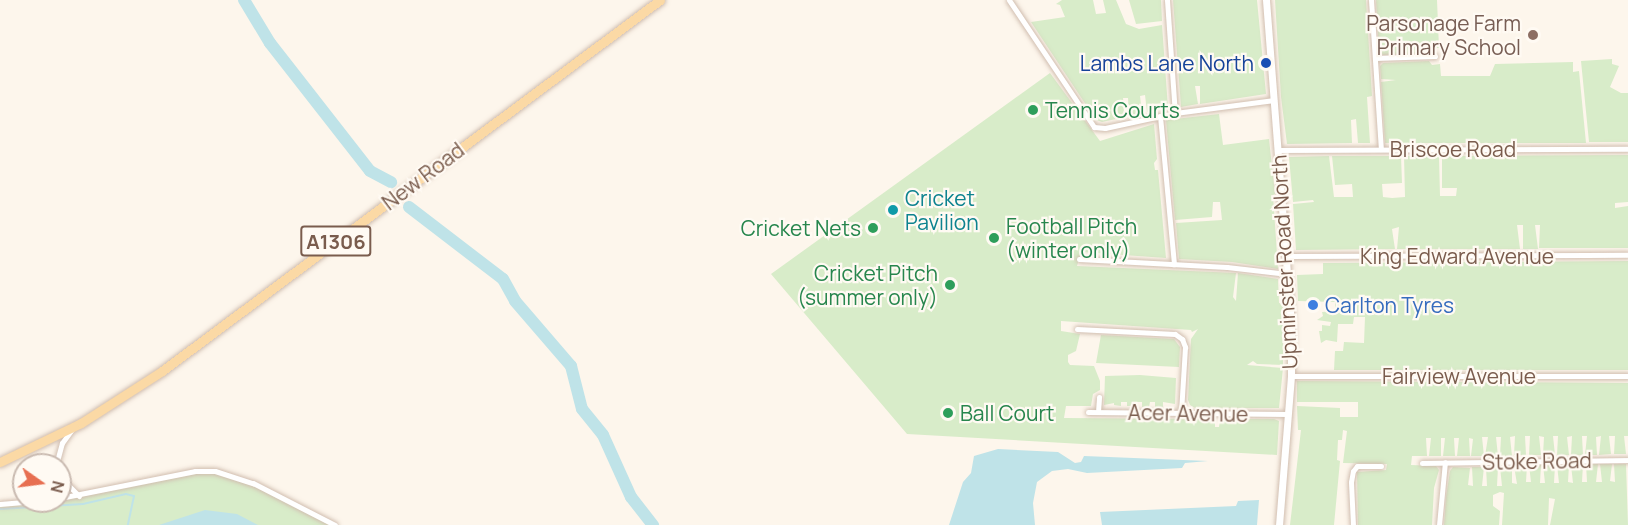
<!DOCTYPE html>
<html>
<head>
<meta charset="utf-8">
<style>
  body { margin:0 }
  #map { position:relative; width:1628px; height:525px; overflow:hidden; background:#fdf6ec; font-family:Manrope,sans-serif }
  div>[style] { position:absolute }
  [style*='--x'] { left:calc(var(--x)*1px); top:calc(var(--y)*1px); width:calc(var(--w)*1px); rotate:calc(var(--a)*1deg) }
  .green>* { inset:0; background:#d8ecc9 }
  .water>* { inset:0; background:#bfe3e8 }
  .stream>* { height:2px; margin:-1px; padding:0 1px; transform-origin:1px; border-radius:1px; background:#bfe3e8 }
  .river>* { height:12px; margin:-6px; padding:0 6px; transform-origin:6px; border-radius:6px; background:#bfe3e8 }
  .roads { filter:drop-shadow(0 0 2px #d1beb0) drop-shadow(0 0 2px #d1beb0) }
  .minor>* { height:5px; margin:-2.5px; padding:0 2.5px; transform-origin:2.5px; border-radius:2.5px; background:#fff }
  .tertiary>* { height:7px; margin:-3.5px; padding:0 3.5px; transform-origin:3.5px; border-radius:3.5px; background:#fff }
  .primary>* { height:9px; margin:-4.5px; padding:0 4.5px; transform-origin:4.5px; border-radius:4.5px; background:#fbd9a5 }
  .dots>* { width:16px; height:16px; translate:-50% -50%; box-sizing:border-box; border:3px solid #fffaf3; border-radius:50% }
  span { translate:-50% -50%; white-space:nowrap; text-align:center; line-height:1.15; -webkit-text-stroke:4.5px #fffaf3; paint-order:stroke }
  .shield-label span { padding:2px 4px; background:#fffaf3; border:2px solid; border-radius:4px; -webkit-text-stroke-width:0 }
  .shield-label { font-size:20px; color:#7a5c4d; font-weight:700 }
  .education-label { font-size:21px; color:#785e54 }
  .right { translate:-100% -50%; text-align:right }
  .transit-label { font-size:21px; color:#164399 }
  .leisure-label { font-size:21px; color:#27864d }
  .left { translate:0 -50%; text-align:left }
  .street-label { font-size:21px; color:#7a5c4d }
  .culture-label { font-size:21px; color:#0d838f }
  .shop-label { font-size:21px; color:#366cbe }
  .north { position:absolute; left:12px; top:453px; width:60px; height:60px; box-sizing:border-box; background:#fffaf3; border:2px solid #cabbb1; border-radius:50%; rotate:104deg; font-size:16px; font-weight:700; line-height:24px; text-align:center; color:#7a5c4d }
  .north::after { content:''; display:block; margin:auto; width:21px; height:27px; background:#e76f51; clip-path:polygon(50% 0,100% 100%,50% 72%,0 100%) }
</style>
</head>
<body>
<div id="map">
  <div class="green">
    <i style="clip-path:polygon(1062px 0,1093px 0,1096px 14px,1106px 13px,1103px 0,1098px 0,1116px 0,1126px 24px,1139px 29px,1162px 25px,1168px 108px,1147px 112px,1145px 95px,1140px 96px,1142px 113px,1129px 116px,1128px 98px,1123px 98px,1125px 117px,1102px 122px,1096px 120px,1031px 22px,1065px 17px,1060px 5px,1056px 4px)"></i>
    <i style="clip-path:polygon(1129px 0,1161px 0,1162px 21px,1136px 24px)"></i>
    <i style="clip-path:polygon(1173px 0,1257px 0,1266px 94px,1200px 104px,1200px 86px,1195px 86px,1198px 104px,1181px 107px)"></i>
    <i style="clip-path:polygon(1275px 0,1366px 0,1372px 96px,1367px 97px,1370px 143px,1358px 143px,1356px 119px,1351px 120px,1352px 143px,1287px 144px,1281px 97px)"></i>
    <i style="clip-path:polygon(1376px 0,1437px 0,1439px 48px,1431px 48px,1428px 53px,1383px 55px,1379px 52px)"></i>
    <i style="clip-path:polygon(1612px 59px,1612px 64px,1619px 66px,1610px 87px,1621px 93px,1628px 93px,1628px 142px,1589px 142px,1581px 61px)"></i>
    <i style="clip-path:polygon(1429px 61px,1432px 65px,1440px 64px,1441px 76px,1490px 76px,1495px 64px,1573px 62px,1573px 72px,1579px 71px,1586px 143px,1385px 143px,1381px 82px,1396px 80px,1381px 79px,1380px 66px,1383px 63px)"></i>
    <i style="clip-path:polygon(1050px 73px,1100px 141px,1154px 124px,1157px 159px,1154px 163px,1155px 170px,1158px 170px,1166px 258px,1081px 252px,1077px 266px,1236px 273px,1233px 297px,1236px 301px,1238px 273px,1278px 279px,1279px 303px,1283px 304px,1283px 365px,1257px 364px,1253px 361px,1247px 365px,1283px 368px,1279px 408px,1195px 408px,1190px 405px,1188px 400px,1191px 339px,1198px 329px,1192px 332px,1191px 330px,1061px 321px,1061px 331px,1080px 334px,1076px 351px,1068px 355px,1068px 362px,1070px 365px,1094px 366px,1100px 381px,1100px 390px,1093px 394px,1091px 406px,1066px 406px,1064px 418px,1215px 419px,1215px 427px,1219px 427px,1220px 419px,1274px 419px,1279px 421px,1277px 455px,907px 434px,771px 274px)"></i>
    <i style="clip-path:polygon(1219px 114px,1223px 145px,1269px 139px,1275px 194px,1273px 195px,1278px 269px,1232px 262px,1179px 259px,1176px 223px,1222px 220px,1220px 202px,1213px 202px,1212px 217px,1175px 220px,1166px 120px)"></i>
    <i style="clip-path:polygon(1628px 155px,1628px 202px,1615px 203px,1615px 208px,1628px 206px,1628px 248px,1539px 248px,1540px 225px,1535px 225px,1538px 249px,1523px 249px,1523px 225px,1517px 225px,1520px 249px,1397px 249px,1399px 227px,1392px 229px,1395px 249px,1296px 250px,1293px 204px,1314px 202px,1313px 200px,1293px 202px,1289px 157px,1329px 156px,1334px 197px,1353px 197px,1352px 184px,1335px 185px,1332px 156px,1401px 156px,1402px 183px,1382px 184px,1383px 197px,1392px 198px,1405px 197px,1404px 156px,1439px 156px,1440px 196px,1456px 196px,1457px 188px,1442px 188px,1442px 156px)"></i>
    <i style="clip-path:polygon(1628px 261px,1628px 370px,1334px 370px,1335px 351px,1343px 351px,1344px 342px,1364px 343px,1365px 317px,1354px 317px,1353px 324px,1338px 324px,1337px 342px,1326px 340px,1321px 343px,1319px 331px,1322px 331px,1322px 325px,1330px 326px,1331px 322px,1317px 320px,1323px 316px,1322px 312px,1335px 311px,1335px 302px,1298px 301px,1297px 275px,1323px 274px,1323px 263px)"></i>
    <i style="clip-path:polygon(1101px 335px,1174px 339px,1180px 347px,1179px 367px,1096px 363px)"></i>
    <i style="clip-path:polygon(1140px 375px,1176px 378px,1175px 404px,1163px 402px,1163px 407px,1155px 407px,1155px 402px,1150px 402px,1149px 407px,1142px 407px,1142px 402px,1135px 402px,1135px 406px,1127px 406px,1127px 402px,1121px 402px,1121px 406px,1114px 405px,1114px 403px,1104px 405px,1105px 376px)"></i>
    <i style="clip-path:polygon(1297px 381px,1628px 383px,1628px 436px,1624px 436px,1626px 454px,1614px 454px,1615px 436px,1609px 436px,1611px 454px,1599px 455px,1601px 436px,1596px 437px,1597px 455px,1585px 455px,1587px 436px,1582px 436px,1583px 455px,1571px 455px,1572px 436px,1567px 437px,1569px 455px,1557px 455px,1558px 436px,1553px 436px,1555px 455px,1543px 455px,1544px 437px,1539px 436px,1541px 455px,1529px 455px,1530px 436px,1525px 436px,1526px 455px,1514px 455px,1515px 436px,1510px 437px,1512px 456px,1500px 456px,1501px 437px,1496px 437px,1498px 456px,1485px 456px,1488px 437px,1482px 437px,1484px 456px,1471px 456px,1473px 439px,1469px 438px,1470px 456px,1457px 456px,1459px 438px,1454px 438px,1455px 456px,1443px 456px,1445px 438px,1441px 438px,1441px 456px,1429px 456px,1431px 438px,1426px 438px,1427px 456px,1412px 456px,1411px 465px,1436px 466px,1439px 470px,1434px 488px,1432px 525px,1358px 525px,1357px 472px,1386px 470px,1387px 464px,1343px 463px,1347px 431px,1343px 430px,1342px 440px,1338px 440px,1337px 460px,1340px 461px,1334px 525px,1290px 525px,1301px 430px,1298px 430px,1297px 406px,1340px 408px,1340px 417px,1358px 417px,1358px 402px,1297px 402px)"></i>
    <i style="clip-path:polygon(1583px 464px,1582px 482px,1587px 482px,1586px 464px,1598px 464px,1596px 482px,1602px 482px,1600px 464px,1612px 464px,1610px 481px,1615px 482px,1614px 464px,1626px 464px,1628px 525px,1550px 525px,1555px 499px,1549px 498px,1548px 525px,1502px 525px,1504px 493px,1500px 492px,1493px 495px,1493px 506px,1500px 511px,1499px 525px,1444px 525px,1446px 497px,1450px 471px,1453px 467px,1470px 468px,1468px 485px,1473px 486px,1472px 467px,1484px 467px,1482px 486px,1487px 486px,1486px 467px,1498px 467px,1497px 486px,1502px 486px,1500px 467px,1512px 466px,1512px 483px,1517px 484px,1514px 466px,1527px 465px,1526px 482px,1531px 482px,1529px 465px,1541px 465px,1540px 483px,1545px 483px,1543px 465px,1555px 465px,1554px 483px,1559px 483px,1557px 465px,1569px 465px,1568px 482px,1573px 483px,1571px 465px)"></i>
    <i style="clip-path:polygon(195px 471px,231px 474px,335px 525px,0 525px,0 506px,60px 501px,60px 499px)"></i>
  </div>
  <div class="water">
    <i style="clip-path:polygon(998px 449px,1058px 452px,1075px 463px,1081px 462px,1084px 456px,1208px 461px,1185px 463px,1182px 468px,1087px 473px,1068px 469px,1052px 471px,1037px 482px,1033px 503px,1035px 525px,949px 525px,963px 482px,971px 473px,974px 456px)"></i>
    <i style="clip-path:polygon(1259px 500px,1257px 525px,1102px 525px,1100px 512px,1236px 506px,1238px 501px)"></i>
    <i style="clip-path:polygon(205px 510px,237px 514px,258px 525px,159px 525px)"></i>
  </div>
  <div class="stream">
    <i style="--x:0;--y:509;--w:83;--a:-3.4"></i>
    <i style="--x:83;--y:504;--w:44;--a:-13.1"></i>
    <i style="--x:126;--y:494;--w:8;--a:14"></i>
    <i style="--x:134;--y:496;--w:30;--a:102"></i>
  </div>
  <div class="river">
    <i style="--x:244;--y:0;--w:50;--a:58.8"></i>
    <i style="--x:270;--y:43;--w:162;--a:52"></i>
    <i style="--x:370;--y:171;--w:24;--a:28"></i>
    <i style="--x:409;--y:207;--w:118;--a:37.5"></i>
    <i style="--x:503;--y:279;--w:25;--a:61"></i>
    <i style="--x:515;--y:301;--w:86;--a:49.3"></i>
    <i style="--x:571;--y:366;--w:44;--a:75.7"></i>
    <i style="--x:582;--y:409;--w:33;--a:51"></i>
    <i style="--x:603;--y:435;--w:68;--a:65.7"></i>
    <i style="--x:631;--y:497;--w:36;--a:52"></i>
  </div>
  <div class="roads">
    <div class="minor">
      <i style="--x:1009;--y:0;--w:153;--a:56.2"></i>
      <i style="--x:1094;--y:127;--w:11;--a:5"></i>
      <i style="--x:1105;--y:128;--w:72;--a:-12.1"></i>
      <i style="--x:1175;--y:113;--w:100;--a:-7.5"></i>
      <i style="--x:1167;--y:0;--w:113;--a:86"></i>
      <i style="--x:1371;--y:0;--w:149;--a:86.2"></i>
      <i style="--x:1375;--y:58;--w:60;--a:-1.9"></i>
      <i style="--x:1160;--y:116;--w:149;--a:84.6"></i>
      <i style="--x:1278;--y:150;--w:350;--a:-0.2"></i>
      <i style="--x:1287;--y:256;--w:341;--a:-0.2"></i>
      <i style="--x:1079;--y:259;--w:148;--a:3.1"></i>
      <i style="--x:1227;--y:267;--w:61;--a:6.5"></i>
      <i style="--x:1077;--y:329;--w:98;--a:2.9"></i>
      <i style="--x:1175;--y:334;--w:9;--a:36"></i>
      <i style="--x:1182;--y:339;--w:9;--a:69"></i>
      <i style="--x:1185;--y:347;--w:66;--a:93.5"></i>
      <i style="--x:1291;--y:376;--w:337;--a:0"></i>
      <i style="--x:1088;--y:412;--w:200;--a:0.6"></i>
      <i style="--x:1098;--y:412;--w:15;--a:-86"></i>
      <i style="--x:1422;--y:463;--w:206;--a:-0.8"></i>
      <i style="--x:56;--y:465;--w:23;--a:-75"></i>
      <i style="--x:62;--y:443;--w:17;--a:-54"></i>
      <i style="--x:60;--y:477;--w:27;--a:45"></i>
      <i style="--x:60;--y:498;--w:138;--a:-11.3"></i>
      <i style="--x:195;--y:471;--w:20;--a:0"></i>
      <i style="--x:215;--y:471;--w:40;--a:18"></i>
      <i style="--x:253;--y:483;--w:92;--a:27.1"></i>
      <i style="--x:0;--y:504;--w:35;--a:-5"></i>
      <i style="--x:1353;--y:525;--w:43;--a:-92.7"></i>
      <i style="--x:1351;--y:482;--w:11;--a:-80"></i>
      <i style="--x:1353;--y:471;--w:6;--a:-51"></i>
      <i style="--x:1357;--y:466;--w:24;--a:0"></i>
      <i style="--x:1439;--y:525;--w:63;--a:-84.6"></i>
    </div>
    <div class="tertiary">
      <i style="--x:1266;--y:0;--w:323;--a:85.6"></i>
      <i style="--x:1291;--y:322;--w:54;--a:90"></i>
      <i style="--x:1291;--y:376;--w:149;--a:94.6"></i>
    </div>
    <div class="primary">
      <i style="--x:0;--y:462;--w:90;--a:-25.7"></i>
      <i style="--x:81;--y:423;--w:96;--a:-32.7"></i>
      <i style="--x:162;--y:371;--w:621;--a:-36.69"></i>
    </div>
  </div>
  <div class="dots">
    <i style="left:1533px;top:35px;background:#8d6e63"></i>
    <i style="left:1266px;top:63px;background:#1a4fb4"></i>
    <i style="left:1033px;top:110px;background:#2e9e5b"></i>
    <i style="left:893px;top:210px;background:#0f9aa8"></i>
    <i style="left:873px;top:228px;background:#2e9e5b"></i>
    <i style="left:994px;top:238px;background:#2e9e5b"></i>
    <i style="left:950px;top:285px;background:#2e9e5b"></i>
    <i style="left:1313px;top:305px;background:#3f7fe0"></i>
    <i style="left:948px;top:413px;background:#2e9e5b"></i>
  </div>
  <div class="shield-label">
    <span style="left:336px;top:241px">A1306</span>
  </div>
  <div class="education-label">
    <span class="right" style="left:1521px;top:35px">Parsonage Farm<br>Primary School</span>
  </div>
  <div class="transit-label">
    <span class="right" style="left:1254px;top:63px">Lambs Lane North</span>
  </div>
  <div class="leisure-label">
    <span class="left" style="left:1045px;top:110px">Tennis Courts</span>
    <span class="left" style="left:1006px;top:238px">Football Pitch<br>(winter only)</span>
    <span class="right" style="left:861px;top:228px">Cricket Nets</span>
    <span class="right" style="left:938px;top:285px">Cricket Pitch<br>(summer only)</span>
    <span class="left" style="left:960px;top:413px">Ball Court</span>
  </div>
  <div class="street-label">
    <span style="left:1453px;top:149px">Briscoe Road</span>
    <span style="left:423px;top:176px;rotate:-37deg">New Road</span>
    <span style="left:1457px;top:256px">King Edward Avenue</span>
    <span style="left:1284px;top:262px;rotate:-93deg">Upminster Road North</span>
    <span style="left:1459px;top:376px">Fairview Avenue</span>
    <span style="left:1188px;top:413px;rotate:1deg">Acer Avenue</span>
    <span style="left:1537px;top:461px;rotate:-1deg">Stoke Road</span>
  </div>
  <div class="culture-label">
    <span class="left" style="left:905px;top:210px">Cricket<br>Pavilion</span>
  </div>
  <div class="shop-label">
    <span class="left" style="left:1325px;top:305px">Carlton Tyres</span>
  </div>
  <div class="north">N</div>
</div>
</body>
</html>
